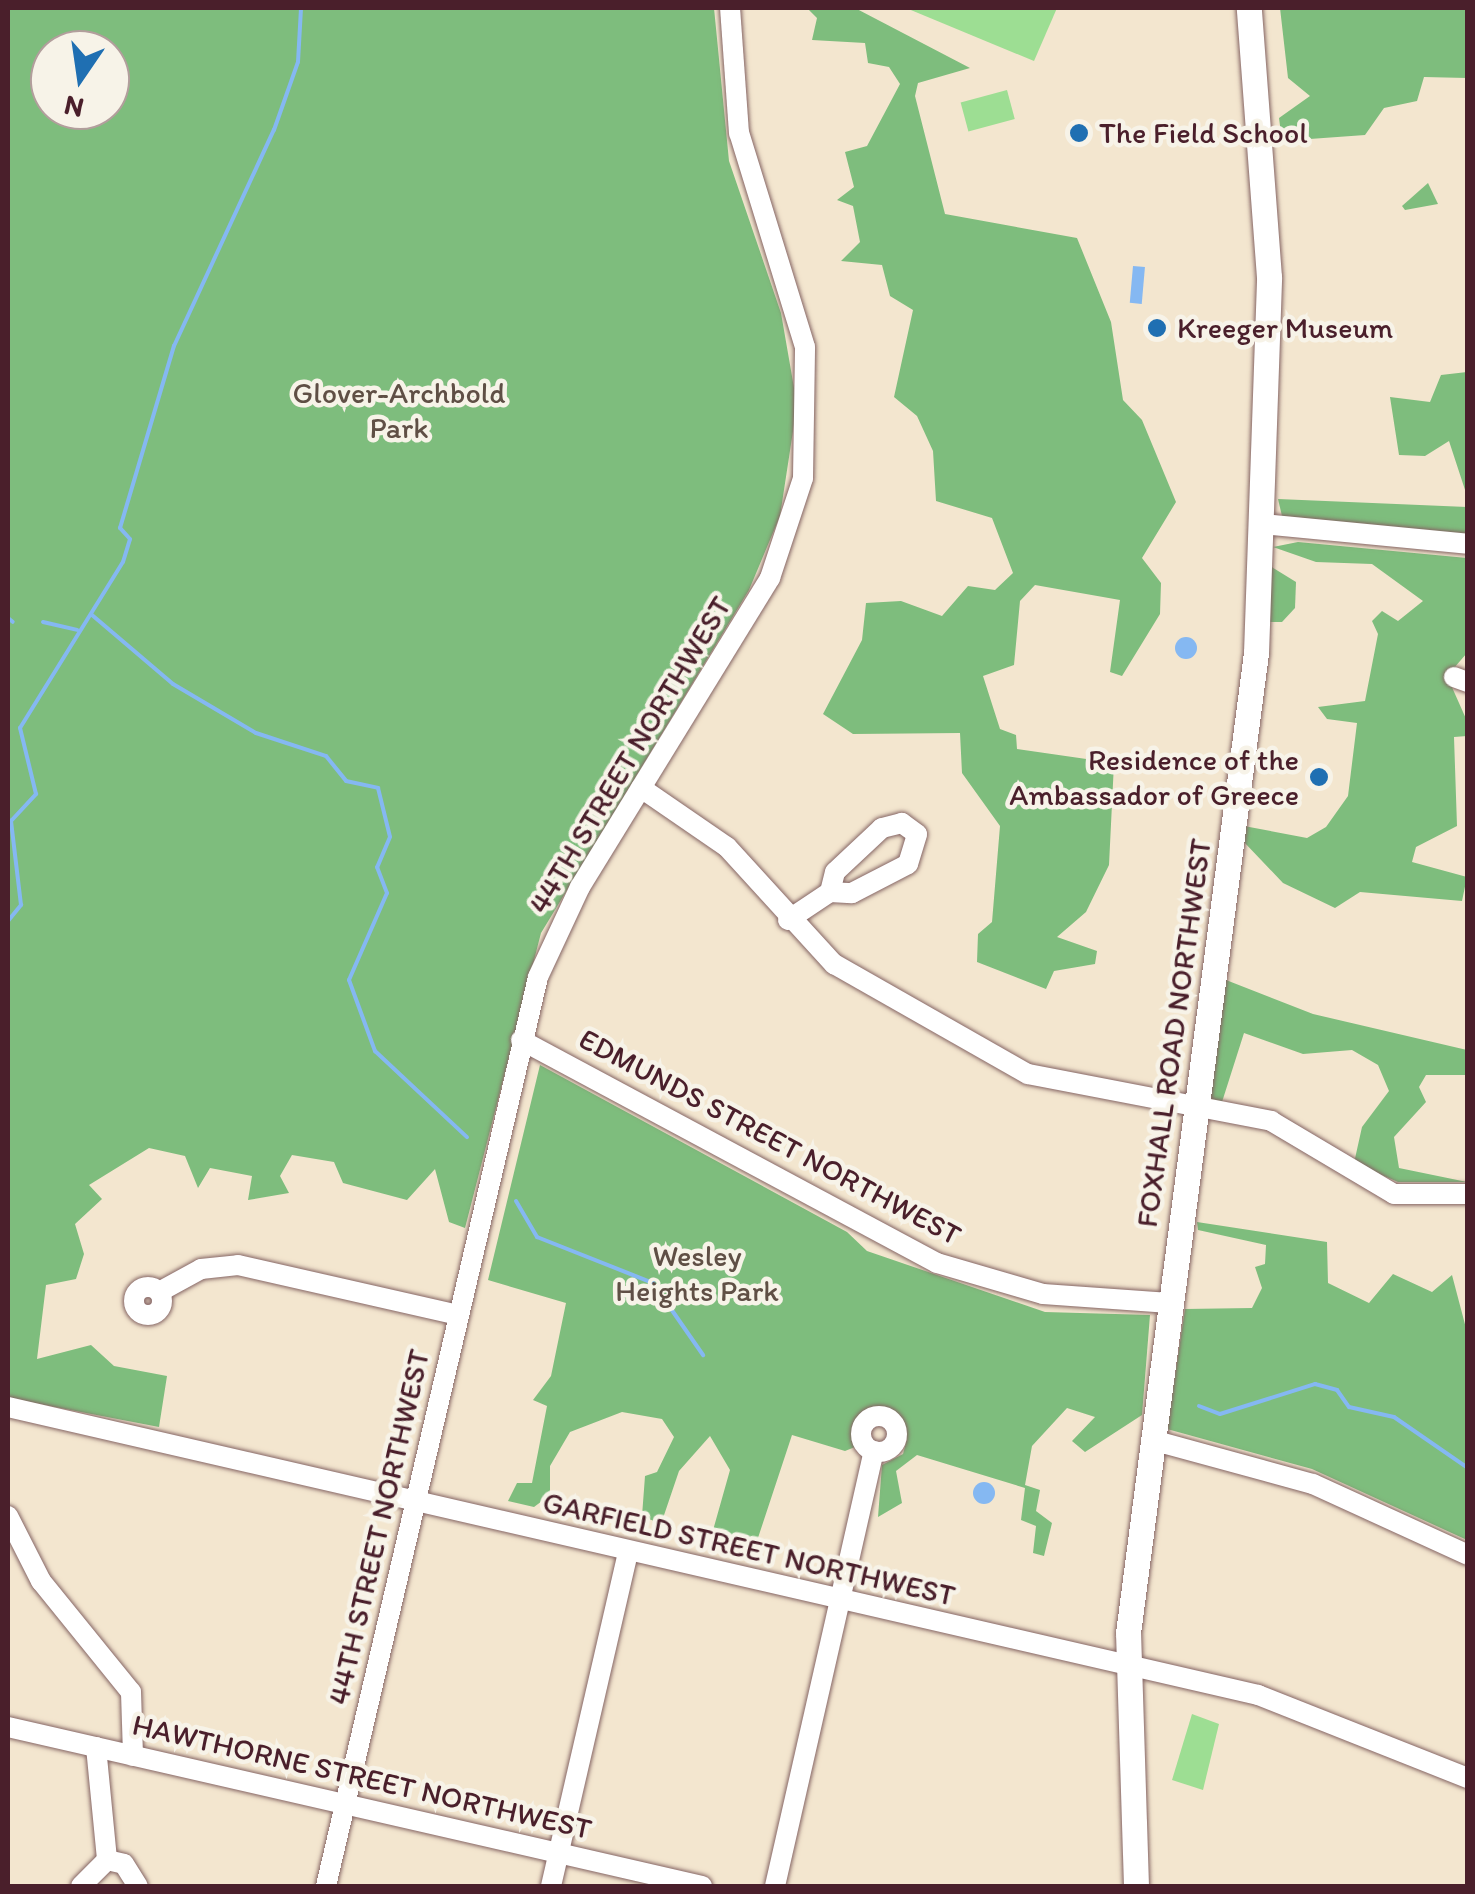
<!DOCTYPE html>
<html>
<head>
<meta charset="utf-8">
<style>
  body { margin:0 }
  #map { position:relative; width:1475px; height:1894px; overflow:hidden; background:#f3e6cf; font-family:Itim,sans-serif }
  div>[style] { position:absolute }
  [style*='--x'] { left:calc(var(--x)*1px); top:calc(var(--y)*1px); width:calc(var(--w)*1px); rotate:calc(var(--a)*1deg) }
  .green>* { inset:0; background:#9dde93; transform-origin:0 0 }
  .forest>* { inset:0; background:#7ebd7d }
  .water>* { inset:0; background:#85b8f2; transform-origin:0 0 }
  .round { border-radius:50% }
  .stream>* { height:4px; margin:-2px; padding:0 2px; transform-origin:2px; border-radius:2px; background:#85b8f2 }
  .roads { filter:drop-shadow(0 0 2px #856564) drop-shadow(0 0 2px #856564) }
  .minor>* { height:20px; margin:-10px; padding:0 10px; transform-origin:10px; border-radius:10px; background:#fff }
  .minor>.ring { margin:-10px; padding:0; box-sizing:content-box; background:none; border:20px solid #fff; border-radius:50% }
  .major>* { height:25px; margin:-12.5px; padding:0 12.5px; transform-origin:12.5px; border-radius:12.5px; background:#fff }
  .dots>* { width:28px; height:28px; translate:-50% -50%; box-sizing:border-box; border:5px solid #f7f3e8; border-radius:50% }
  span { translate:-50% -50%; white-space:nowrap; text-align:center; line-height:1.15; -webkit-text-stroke:9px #f7f3e8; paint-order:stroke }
  .poi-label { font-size:30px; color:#4a1f2b }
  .left { translate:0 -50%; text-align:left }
  .right { translate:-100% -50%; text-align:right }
  .park-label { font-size:30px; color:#5f4f45 }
  .street-label { font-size:30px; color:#4a1f2b }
  .frame { position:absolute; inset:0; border:10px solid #4a1f2b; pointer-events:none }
  .north { position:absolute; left:30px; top:30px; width:100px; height:100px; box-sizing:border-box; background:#f7f3e8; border:2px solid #b29e9c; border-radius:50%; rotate:193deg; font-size:28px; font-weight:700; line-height:40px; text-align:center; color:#4a1f2b }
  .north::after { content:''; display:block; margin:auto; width:35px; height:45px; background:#1f6fb2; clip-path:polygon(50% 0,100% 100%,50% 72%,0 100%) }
</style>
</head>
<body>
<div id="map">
  <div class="green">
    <i style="clip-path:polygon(906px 8px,1057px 8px,1034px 61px)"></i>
    <i style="left:1007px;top:90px;width:30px;height:48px;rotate:75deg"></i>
    <i style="clip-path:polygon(1192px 1714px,1219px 1724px,1203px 1790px,1172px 1780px)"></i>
  </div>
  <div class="forest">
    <i style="clip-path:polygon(evenodd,8px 8px,714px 8px,729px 161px,781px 313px,797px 405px,780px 516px,749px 590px,541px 933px,465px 1228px,449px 1222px,435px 1169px,407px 1200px,343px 1183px,334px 1162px,292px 1155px,280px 1176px,289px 1193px,248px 1200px,252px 1176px,210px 1168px,198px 1188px,185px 1156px,149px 1148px,89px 1185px,102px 1199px,75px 1224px,84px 1254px,76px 1279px,46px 1285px,37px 1359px,91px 1345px,114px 1366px,167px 1376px,159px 1427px,8px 1398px,8px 8px,50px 50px,110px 50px,110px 110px,50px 110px,50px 50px)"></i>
    <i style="clip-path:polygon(807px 8px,855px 8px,970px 68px,918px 83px,915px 96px,945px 214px,1077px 238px,1111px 322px,1123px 400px,1142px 420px,1176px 502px,1142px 558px,1161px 583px,1160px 614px,1122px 676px,1110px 672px,1120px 600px,1035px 585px,1020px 601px,1014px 665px,983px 676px,1000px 729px,1016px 735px,1017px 749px,1114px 763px,1109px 865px,1086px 912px,1057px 937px,1097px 951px,1095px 964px,1054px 971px,1046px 989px,977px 962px,978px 934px,992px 922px,1000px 826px,962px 773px,960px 733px,853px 734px,823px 714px,862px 640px,866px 603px,901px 601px,942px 616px,968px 586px,995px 590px,1013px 573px,992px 518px,936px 501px,933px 451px,917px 416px,894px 397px,913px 310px,890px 296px,882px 265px,841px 261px,860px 242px,853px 206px,837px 200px,854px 187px,845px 152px,867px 146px,900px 84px,889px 67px,868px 63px,865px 43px,812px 40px,817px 18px)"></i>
    <i style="clip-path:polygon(1280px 8px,1467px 8px,1467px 78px,1424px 77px,1417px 101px,1384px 108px,1365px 135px,1282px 141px,1279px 118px,1310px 96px,1288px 78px)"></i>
    <i style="clip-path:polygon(1428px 183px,1438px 204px,1405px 210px,1402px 206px)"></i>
    <i style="clip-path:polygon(1467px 372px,1467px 496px,1449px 441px,1425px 456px,1399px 455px,1390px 397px,1430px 402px,1441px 375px)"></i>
    <i style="clip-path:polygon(1278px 499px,1467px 507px,1467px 535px,1282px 516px)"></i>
    <i style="clip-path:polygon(1298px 542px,1467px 558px,1467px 653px,1447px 676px,1467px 721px,1467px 736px,1454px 737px,1457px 826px,1416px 847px,1412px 862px,1467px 877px,1462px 901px,1360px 892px,1335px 908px,1283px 883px,1243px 841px,1244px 826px,1307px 838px,1326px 827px,1348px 796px,1357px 723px,1327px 719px,1318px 707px,1365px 701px,1378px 634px,1372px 621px,1382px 611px,1398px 621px,1423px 601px,1372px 564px,1316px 562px,1273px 547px)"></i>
    <i style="clip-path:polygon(1270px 566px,1296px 582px,1295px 608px,1282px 622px,1268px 622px)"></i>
    <i style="clip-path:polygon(1226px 980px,1313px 1014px,1467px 1050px,1467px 1075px,1426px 1075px,1419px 1087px,1426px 1102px,1394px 1137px,1399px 1168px,1467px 1182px,1398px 1182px,1354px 1163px,1362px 1127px,1389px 1091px,1378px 1065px,1352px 1050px,1303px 1054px,1244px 1033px,1222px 1102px,1208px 1099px)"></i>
    <i style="clip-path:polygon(540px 1065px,847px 1232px,867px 1251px,1045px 1312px,1150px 1315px,1142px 1415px,1085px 1452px,1072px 1441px,1095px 1417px,1067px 1408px,1032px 1446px,1025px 1485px,1040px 1490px,1036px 1511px,1052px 1523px,1044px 1556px,1033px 1553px,1036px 1526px,1021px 1520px,1025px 1488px,917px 1455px,896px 1471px,902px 1503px,878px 1517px,882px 1465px,903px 1454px,907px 1439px,902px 1418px,876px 1406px,859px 1417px,855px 1447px,845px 1451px,792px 1435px,753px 1553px,708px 1548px,730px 1470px,710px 1436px,679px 1471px,661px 1524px,642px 1516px,645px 1476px,657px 1472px,674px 1437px,662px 1419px,622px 1412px,570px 1432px,550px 1466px,550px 1495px,534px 1507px,508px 1501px,517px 1483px,532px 1483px,547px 1406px,533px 1400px,551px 1376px,566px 1303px,488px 1280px)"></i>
    <i style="clip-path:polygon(1197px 1222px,1327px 1242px,1328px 1283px,1369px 1303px,1393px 1274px,1432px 1292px,1452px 1275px,1467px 1332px,1467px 1540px,1312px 1469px,1167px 1429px,1185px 1309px,1252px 1308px,1262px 1288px,1255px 1267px,1265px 1264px,1266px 1245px,1198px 1230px)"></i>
  </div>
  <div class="water">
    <i style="left:1133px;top:266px;width:12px;height:37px;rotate:5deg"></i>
    <i class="round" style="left:1175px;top:637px;width:22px;height:22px"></i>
    <i class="round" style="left:973px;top:1482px;width:22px;height:22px"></i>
  </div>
  <div class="stream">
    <i style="--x:92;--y:615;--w:106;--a:40.4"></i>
    <i style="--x:173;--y:684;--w:96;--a:30.6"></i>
    <i style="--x:256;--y:733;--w:74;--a:18.2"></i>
    <i style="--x:326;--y:756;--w:32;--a:51"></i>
    <i style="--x:346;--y:781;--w:33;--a:12"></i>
    <i style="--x:378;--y:788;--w:50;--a:76.2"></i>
    <i style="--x:390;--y:837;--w:33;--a:113"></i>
    <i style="--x:377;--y:867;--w:28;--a:69"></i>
    <i style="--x:387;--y:893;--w:95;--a:113.6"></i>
    <i style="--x:349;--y:980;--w:76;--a:69.9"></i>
    <i style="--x:375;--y:1051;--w:126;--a:43.1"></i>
    <i style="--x:8;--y:618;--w:6;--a:39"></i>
    <i style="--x:43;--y:622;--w:35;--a:13"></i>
    <i style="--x:8;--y:921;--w:21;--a:-51"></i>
    <i style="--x:21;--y:905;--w:85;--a:-96.8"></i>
    <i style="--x:11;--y:821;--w:37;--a:-47"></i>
    <i style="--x:36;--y:794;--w:68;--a:-103.6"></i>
    <i style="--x:20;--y:728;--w:195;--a:-58.2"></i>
    <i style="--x:123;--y:562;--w:24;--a:-73"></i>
    <i style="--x:130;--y:539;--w:15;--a:-132"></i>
    <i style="--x:120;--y:528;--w:190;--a:-73.5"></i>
    <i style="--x:174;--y:346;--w:238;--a:-65.2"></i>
    <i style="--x:274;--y:130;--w:72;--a:-70.6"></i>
    <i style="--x:298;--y:62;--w:54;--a:-86.8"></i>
    <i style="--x:516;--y:1201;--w:42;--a:59.7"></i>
    <i style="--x:537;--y:1237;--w:125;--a:21.6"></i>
    <i style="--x:653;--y:1283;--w:88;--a:55.2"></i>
    <i style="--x:1199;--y:1406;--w:22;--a:21"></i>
    <i style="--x:1220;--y:1414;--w:100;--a:-17.5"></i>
    <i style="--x:1315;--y:1384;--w:23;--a:15"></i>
    <i style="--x:1337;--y:1390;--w:21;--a:55"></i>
    <i style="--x:1349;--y:1407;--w:46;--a:12.5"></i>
    <i style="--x:1394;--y:1417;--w:90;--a:34.6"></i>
  </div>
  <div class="roads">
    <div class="minor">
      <i style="--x:1262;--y:524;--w:207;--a:5.5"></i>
      <i style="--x:1454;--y:677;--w:15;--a:20"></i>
      <i style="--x:641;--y:788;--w:104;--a:34.5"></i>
      <i style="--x:727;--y:847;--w:159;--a:47.6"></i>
      <i style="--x:834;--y:964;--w:223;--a:29.6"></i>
      <i style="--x:1028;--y:1074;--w:248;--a:10.9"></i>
      <i style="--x:1271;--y:1121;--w:143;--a:30.7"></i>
      <i style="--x:1394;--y:1194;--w:74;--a:0"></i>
      <i style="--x:788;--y:920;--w:50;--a:-33.7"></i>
      <i style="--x:830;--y:892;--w:22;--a:3"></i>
      <i style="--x:852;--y:893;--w:63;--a:-27.4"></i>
      <i style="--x:908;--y:864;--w:31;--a:-73"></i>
      <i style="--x:917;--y:834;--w:19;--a:-144"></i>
      <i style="--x:902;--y:823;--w:21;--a:166"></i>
      <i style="--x:882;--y:828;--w:64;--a:136.9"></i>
      <i style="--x:835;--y:872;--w:21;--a:104"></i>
      <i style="--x:521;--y:1040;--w:472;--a:28.2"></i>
      <i style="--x:937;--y:1263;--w:110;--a:16.3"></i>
      <i style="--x:1043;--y:1294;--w:127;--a:4.1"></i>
      <i class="ring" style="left:134px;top:1287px;width:8px;height:8px"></i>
      <i style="--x:159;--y:1292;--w:48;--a:-28.7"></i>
      <i style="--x:201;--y:1269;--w:37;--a:-6"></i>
      <i style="--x:238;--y:1265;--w:226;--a:12.8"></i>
      <i style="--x:8;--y:1407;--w:1283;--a:12.97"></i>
      <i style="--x:1258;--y:1695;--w:226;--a:21.6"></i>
      <i class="ring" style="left:861px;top:1416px;width:16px;height:16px"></i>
      <i style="--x:1152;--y:1440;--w:167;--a:15.3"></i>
      <i style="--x:1313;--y:1484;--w:170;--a:24.6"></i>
      <i style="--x:8;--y:1516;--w:73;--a:63.1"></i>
      <i style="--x:41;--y:1581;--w:143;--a:51"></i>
      <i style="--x:131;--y:1692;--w:64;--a:88.2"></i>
      <i style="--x:8;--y:1727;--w:712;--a:12.9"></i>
      <i style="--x:96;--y:1747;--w:114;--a:84.4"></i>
      <i style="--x:81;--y:1886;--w:37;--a:-45"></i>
      <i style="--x:107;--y:1860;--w:17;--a:13"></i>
      <i style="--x:124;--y:1864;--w:26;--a:58"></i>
      <i style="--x:326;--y:1886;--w:933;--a:-76.87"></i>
      <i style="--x:538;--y:977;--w:99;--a:-65"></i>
      <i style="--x:580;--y:887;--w:363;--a:-58.4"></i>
      <i style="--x:770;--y:578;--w:105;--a:-71.7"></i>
      <i style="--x:803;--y:478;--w:131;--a:-89.1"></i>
      <i style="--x:805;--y:347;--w:224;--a:-107.1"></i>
      <i style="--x:739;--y:133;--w:125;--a:-94.1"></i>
      <i style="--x:551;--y:1886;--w:342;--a:-77"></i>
      <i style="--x:775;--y:1886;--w:446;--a:-77.2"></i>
    </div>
    <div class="major">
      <i style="--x:1136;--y:1886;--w:253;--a:-91.8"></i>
      <i style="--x:1128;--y:1633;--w:988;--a:-82.56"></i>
      <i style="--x:1256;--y:653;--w:376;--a:-88"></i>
      <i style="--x:1269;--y:277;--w:270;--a:-94.3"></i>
    </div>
  </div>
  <div class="dots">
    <i style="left:1079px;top:133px;background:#1f6fb2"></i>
    <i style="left:1157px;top:328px;background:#1f6fb2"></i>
    <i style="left:1319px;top:777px;background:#1f6fb2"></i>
  </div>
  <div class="poi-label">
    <span class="left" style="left:1099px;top:133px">The Field School</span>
    <span class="left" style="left:1177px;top:328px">Kreeger Museum</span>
    <span class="right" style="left:1299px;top:777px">Residence of the<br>Ambassador of Greece</span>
  </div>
  <div class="park-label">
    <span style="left:399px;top:410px">Glover-Archbold<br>Park</span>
    <span style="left:697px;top:1273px">Wesley<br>Heights Park</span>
  </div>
  <div class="street-label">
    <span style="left:630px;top:755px;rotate:-59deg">44TH STREET NORTHWEST</span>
    <span style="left:1174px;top:1033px;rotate:-82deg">FOXHALL ROAD NORTHWEST</span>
    <span style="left:770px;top:1137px;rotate:28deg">EDMUNDS STREET NORTHWEST</span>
    <span style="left:379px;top:1527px;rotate:-77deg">44TH STREET NORTHWEST</span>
    <span style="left:749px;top:1549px;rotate:13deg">GARFIELD STREET NORTHWEST</span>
    <span style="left:362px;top:1777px;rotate:13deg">HAWTHORNE STREET NORTHWEST</span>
  </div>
  <div class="frame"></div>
  <div class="north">N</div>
</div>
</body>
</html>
